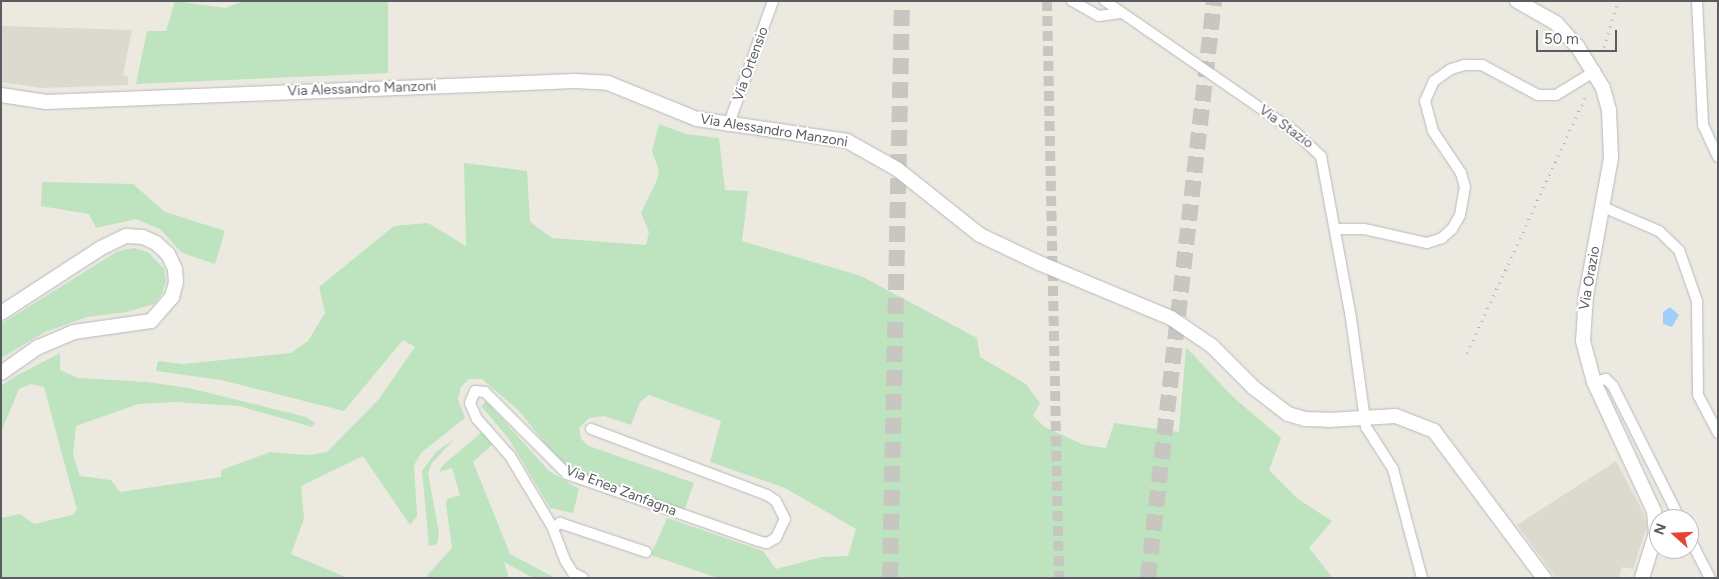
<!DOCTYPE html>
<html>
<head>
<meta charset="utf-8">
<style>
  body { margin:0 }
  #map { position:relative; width:1719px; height:579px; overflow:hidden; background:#eceae0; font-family:Figtree,sans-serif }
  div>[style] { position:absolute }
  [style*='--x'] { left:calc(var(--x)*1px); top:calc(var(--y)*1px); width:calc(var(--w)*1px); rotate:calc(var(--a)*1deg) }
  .education>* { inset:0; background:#dcd9ce }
  .green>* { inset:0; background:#bde3bf }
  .water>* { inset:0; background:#a0cffc }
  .street-tunnel>* { height:10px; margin-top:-5px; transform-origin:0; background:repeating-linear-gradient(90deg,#c7c6c0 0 10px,transparent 0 15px) }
  .primary-tunnel>* { height:16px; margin-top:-8px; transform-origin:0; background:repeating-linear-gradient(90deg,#c7c6c0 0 16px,transparent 0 24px) }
  .roads { filter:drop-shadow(0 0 1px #b6b8bd) drop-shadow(0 0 1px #b6b8bd) }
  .street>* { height:10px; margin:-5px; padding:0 5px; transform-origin:5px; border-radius:5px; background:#fff }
  .secondary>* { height:14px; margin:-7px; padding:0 7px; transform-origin:7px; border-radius:7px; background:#fff }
  .rail>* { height:3px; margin-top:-1.5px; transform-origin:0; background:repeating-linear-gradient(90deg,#b2b3b3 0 1px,transparent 0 7px) }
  span { translate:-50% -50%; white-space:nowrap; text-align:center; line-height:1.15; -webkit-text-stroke:4px #fff; paint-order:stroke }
  .street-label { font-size:14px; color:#595c61 }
  .frame { position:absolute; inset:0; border:2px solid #595c61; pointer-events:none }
  .north { position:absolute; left:1649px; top:509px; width:50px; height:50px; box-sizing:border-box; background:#fff; border:1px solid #bdbec0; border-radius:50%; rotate:290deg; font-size:14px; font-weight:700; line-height:20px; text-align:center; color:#595c61 }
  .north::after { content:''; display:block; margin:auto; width:18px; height:22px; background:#e4462f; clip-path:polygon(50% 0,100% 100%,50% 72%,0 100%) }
  .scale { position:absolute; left:1536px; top:30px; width:81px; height:22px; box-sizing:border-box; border:2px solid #595c61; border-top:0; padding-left:6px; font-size:15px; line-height:18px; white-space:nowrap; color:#595c61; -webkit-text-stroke:4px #fff; paint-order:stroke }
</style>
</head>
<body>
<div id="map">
  <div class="education">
    <i style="clip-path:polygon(1px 26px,132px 30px,123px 75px,128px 76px,128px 85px,41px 88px,1px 82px)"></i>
    <i style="clip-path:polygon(1616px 461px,1644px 514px,1647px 526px,1633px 569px,1622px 567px,1619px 578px,1556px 578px,1517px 525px)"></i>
  </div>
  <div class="green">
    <i style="clip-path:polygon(175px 1px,225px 8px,243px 1px,388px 1px,388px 73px,136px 84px,147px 31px,166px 31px)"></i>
    <i style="clip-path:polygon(659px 124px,686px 134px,719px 138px,725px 190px,748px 191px,742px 241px,861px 276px,977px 338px,980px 357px,1026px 384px,1040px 403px,1033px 416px,1045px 427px,1084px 445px,1106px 448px,1114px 423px,1179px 432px,1186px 347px,1232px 396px,1281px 438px,1269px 470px,1298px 499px,1332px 521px,1309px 548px,1333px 578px,718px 578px,651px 555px,667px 518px,763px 551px,776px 569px,822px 557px,848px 556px,856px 529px,785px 488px,710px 462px,721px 421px,649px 395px,640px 402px,631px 425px,604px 416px,589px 418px,579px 428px,581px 439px,589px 446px,694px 483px,683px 514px,568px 472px,519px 411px,482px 379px,469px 379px,461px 387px,458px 399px,465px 418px,422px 452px,414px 465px,417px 516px,410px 525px,363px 456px,301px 486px,304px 519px,291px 554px,348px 578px,1px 578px,1px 518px,20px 514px,34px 524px,72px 515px,77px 510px,44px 387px,31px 384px,19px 389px,1px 432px,1px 386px,16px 376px,60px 353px,60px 370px,78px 378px,147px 382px,189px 388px,306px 417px,315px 423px,312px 427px,239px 406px,174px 402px,138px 404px,76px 426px,73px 455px,80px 476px,111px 480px,120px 492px,221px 477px,221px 470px,270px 452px,307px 455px,327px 452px,379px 399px,415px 347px,403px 340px,344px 411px,221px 380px,156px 371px,158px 361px,183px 364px,291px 353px,308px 341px,325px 313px,319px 287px,394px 226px,428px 223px,466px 246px,464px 163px,527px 171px,530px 222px,552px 238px,646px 245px,649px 232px,641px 213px,657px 180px,659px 171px,652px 151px)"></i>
    <i style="clip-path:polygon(42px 182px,133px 184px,165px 212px,225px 231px,215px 264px,182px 253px,160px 229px,136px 219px,96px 228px,89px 214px,41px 206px)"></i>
    <i style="clip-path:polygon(134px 248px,148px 252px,164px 269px,166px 281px,162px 294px,154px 304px,127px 312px,87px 317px,45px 332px,1px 358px,1px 324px,118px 251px)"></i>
    <i style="clip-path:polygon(486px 401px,549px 471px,579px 489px,573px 513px,550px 508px,509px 439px,481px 406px)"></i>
    <i style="clip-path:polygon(483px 431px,494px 443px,473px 462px,510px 554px,555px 578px,533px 578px,504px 562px,509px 578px,425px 578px,452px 548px,446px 504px,447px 499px,460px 495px,452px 468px,440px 472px,441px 467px)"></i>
    <i style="clip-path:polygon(454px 439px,432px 463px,428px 473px,439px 533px,437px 544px,429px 546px,422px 471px,436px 452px)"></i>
  </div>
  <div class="water">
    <i style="clip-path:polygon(1670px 307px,1679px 315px,1672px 327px,1663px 324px,1663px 312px)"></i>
  </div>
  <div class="street-tunnel">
    <i style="--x:1047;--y:1;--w:577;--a:88.81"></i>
  </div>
  <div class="primary-tunnel">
    <i style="--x:890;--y:578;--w:577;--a:-88.81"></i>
    <i style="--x:1148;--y:578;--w:581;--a:-83.47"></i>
  </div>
  <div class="roads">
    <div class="street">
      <i style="--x:1072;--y:1;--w:31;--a:29"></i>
      <i style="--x:1099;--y:16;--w:21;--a:-8"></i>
      <i style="--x:1105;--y:1;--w:231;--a:34.6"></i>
      <i style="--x:1295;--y:132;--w:35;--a:43"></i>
      <i style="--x:1321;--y:156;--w:165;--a:79.5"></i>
      <i style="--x:1351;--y:318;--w:110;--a:82.2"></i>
      <i style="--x:1366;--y:427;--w:50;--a:57.3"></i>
      <i style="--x:1393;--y:469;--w:113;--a:75.1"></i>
      <i style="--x:1697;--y:1;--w:124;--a:87.2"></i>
      <i style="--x:1703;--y:125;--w:35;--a:65"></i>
      <i style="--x:728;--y:126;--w:133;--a:-70.2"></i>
      <i style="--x:1603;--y:207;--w:61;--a:23.2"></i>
      <i style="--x:1659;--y:231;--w:28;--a:44"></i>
      <i style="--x:1679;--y:250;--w:54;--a:70.6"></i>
      <i style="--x:1697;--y:301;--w:94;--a:89.4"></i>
      <i style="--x:1698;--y:395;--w:43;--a:62.2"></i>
      <i style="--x:1337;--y:229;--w:27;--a:0"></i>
      <i style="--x:1364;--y:229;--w:65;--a:12.5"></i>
      <i style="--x:1427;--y:243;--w:16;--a:-18"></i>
      <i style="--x:1442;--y:238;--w:13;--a:-42"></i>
      <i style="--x:1452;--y:229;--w:16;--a:-60"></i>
      <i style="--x:1460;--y:215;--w:28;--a:-80"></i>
      <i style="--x:1465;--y:187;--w:15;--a:-106"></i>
      <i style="--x:1461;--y:173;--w:50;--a:-123.7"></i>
      <i style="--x:1433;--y:131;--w:31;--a:-105"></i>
      <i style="--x:1425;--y:101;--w:22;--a:-66"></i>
      <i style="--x:1434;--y:81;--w:21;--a:-35"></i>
      <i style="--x:1451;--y:69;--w:15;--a:-16"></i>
      <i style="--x:1465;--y:65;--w:17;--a:0"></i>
      <i style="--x:1482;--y:65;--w:64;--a:28.2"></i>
      <i style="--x:1538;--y:95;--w:18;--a:0"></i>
      <i style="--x:1556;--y:95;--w:46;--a:-31.6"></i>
      <i style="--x:1594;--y:382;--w:12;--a:-14"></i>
      <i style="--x:1606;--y:379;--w:10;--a:45"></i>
      <i style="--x:1613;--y:386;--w:149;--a:63.3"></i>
      <i style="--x:553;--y:528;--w:9;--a:-36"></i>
      <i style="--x:560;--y:523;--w:91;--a:18.6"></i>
      <i style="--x:1689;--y:537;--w:46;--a:62.9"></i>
      <i style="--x:583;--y:578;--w:11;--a:-153"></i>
      <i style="--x:573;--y:573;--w:15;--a:-122"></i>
      <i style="--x:565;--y:560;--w:34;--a:-111"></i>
      <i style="--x:553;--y:528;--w:84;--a:-120.8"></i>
      <i style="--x:510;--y:456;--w:50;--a:-131.7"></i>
      <i style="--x:477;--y:419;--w:17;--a:-114"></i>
      <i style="--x:470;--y:403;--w:13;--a:-67"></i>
      <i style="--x:475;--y:391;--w:10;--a:6"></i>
      <i style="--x:485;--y:392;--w:116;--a:45"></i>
      <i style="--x:567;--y:474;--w:202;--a:19.3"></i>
      <i style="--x:758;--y:541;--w:9;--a:13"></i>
      <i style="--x:767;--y:543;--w:10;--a:-29"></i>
      <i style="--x:776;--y:538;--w:21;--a:-65"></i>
      <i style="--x:785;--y:519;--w:20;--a:-117"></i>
      <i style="--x:776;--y:501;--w:11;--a:-146"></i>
      <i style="--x:767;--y:495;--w:188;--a:-159.4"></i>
    </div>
    <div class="secondary">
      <i style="--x:1517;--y:1;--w:45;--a:29.4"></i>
      <i style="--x:1556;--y:23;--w:31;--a:48"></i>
      <i style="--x:1577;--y:46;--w:49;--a:58.2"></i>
      <i style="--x:1603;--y:88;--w:23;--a:75"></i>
      <i style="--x:1609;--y:110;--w:48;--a:87.6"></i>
      <i style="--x:1611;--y:158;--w:139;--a:100.3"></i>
      <i style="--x:1586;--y:295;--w:46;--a:93.7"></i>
      <i style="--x:1583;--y:341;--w:42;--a:75"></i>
      <i style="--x:1594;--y:382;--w:142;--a:65.1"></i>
      <i style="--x:1654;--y:511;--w:22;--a:85"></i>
      <i style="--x:1656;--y:533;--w:47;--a:107.3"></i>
      <i style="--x:1;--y:95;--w:46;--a:8.8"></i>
      <i style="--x:46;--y:102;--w:529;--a:-2.27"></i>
      <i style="--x:575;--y:81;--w:33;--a:3"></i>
      <i style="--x:608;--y:83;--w:96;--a:22"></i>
      <i style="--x:697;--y:119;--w:152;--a:8.3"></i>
      <i style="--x:847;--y:141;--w:57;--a:29.2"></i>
      <i style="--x:897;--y:169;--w:106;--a:38.5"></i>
      <i style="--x:980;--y:235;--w:65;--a:25.4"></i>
      <i style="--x:1039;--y:263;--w:143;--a:22.6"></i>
      <i style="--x:1171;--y:318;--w:50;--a:34.3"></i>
      <i style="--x:1212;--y:346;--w:59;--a:45"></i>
      <i style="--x:1254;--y:388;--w:43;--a:37.4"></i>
      <i style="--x:1288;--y:414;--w:18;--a:16"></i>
      <i style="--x:1305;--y:419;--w:24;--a:2"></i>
      <i style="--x:1329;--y:420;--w:67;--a:-3.4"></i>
      <i style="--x:1396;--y:416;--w:41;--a:21.5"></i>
      <i style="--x:1434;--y:431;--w:184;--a:53.2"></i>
      <i style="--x:1;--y:313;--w:119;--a:-33"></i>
      <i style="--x:101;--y:248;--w:28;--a:-26"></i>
      <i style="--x:126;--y:236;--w:17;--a:3"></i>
      <i style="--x:143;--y:237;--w:14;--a:25"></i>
      <i style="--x:156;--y:243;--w:16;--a:43"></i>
      <i style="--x:168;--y:254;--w:17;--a:65"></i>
      <i style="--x:175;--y:269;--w:13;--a:86"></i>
      <i style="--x:176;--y:282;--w:16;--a:105"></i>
      <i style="--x:172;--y:297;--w:32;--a:131"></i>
      <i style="--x:151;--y:321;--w:78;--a:171.9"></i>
      <i style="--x:74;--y:332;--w:39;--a:157"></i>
      <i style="--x:38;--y:347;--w:45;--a:144.9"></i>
    </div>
  </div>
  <div class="rail">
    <i style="--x:1604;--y:47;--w:48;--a:-73.1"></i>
    <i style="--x:1467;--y:353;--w:286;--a:-65.2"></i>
  </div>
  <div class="street-label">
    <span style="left:751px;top:64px;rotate:-70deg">Via Ortensio</span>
    <span style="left:362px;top:89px;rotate:-2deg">Via Alessandro Manzoni</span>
    <span style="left:1286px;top:127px;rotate:36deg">Via Stazio</span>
    <span style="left:774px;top:131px;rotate:9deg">Via Alessandro Manzoni</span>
    <span style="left:1590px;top:278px;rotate:-80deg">Via Orazio</span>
    <span style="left:621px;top:491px;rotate:21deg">Via Enea Zanfagna</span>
  </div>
  <div class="frame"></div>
  <div class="north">N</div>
  <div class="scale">50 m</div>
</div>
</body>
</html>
